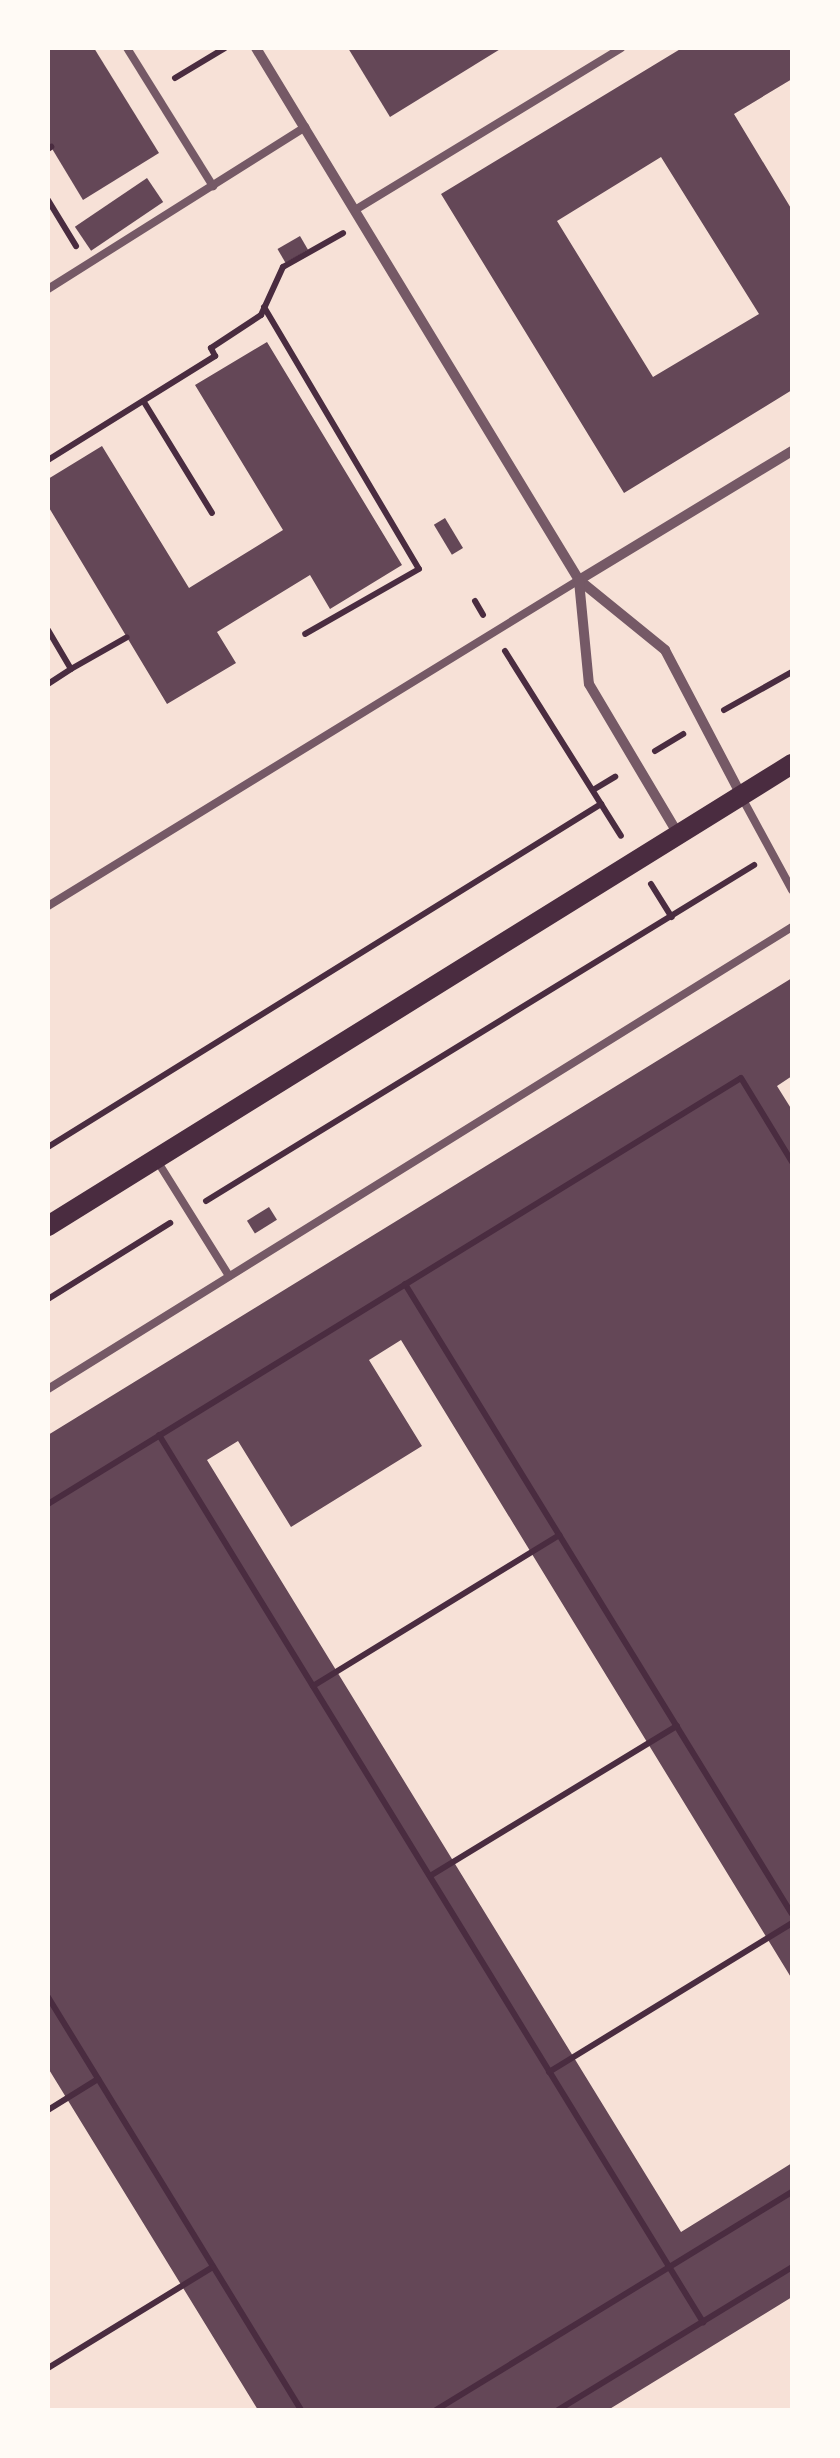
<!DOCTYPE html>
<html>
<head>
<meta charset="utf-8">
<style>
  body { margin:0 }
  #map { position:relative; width:840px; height:2458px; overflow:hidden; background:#f7e1d7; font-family:"Fira Sans",sans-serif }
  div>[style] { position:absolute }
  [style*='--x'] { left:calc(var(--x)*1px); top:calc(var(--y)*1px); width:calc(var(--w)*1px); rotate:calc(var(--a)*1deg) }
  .building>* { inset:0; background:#644757; transform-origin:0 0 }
  .path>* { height:6px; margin:-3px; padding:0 3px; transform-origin:3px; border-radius:3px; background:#4a2c40 }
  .service>* { height:8px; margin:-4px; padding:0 4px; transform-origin:4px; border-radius:4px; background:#755966 }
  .minor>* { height:10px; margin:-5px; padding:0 5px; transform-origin:5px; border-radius:5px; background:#755966 }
  .secondary>* { height:20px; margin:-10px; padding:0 10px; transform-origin:10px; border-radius:10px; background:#4a2c40 }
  span { translate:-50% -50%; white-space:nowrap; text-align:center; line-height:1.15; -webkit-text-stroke:10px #fffaf5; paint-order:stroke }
  .frame { position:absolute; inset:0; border:50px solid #fffaf5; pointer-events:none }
</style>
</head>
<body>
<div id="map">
  <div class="building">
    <i style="clip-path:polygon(48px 48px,94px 48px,159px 153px,83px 200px,48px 142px)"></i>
    <i style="clip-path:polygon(348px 48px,502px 48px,390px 117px)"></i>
    <i style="clip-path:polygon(evenodd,682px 48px,792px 48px,792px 79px,734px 114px,792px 210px,792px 390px,624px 493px,441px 194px,682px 48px,661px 157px,759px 314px,653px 377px,557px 221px,661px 157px)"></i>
    <i style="left:147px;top:178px;width:29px;height:87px;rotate:56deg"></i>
    <i style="left:300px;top:236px;width:16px;height:26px;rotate:60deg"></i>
    <i style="clip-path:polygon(267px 342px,402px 565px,330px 609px,310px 575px,217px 632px,236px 663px,167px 704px,48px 506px,48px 479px,102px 446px,189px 588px,283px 530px,195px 385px)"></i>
    <i style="left:445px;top:518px;width:35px;height:13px;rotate:59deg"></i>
    <i style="clip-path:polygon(792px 978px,792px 1076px,777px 1086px,792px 1110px,792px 1979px,401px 1340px,369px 1360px,422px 1446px,291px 1527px,238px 1441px,207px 1460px,681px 2232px,792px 2163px,792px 2297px,608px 2410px,258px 2410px,48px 2068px,48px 1435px)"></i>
    <i style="left:269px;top:1207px;width:15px;height:26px;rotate:58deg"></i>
  </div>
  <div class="path">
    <i style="--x:175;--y:78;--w:58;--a:-31"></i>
    <i style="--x:48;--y:149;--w:4;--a:-34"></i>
    <i style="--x:48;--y:200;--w:54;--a:58.7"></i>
    <i style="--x:264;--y:307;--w:304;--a:59.4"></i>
    <i style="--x:419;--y:569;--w:131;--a:150.3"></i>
    <i style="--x:144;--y:402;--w:130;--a:58.5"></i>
    <i style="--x:48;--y:460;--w:197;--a:-31.9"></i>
    <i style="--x:215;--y:356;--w:9;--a:-117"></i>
    <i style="--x:211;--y:348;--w:60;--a:-33.4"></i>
    <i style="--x:261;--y:315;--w:53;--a:-65.4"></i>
    <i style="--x:283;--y:267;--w:69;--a:-29.5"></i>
    <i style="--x:475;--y:601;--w:16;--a:60"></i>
    <i style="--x:48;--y:630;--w:45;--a:59.5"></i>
    <i style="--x:71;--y:669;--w:64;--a:-29.7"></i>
    <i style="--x:505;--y:651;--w:218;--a:57.9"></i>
    <i style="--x:48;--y:684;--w:27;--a:-33"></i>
    <i style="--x:724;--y:710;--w:78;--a:-29.2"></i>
    <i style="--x:655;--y:751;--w:33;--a:-31"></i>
    <i style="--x:593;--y:790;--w:26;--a:-31"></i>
    <i style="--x:651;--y:884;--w:39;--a:58"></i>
    <i style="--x:48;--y:1147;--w:651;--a:-31.81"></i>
    <i style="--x:206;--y:1201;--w:643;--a:-31.51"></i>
    <i style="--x:405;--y:1284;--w:739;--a:58.44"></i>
    <i style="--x:48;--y:1299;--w:144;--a:-31.9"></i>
    <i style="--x:159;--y:1435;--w:1041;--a:58.48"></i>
    <i style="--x:48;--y:1504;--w:813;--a:-31.58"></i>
    <i style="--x:741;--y:1078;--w:98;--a:58.7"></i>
    <i style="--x:313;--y:1686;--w:289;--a:-31.5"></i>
    <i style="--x:430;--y:1876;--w:289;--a:-31.3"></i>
    <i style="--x:48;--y:1997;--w:484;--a:58.5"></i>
    <i style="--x:549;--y:2072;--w:285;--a:-31.5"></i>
    <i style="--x:48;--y:2110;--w:59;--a:-31.8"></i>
    <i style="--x:48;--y:2368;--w:193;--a:-31.5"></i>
    <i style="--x:436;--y:2410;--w:417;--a:-31.5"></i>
    <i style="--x:558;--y:2410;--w:274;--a:-31.4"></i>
  </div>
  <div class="service">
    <i style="--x:127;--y:48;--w:163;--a:58.1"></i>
    <i style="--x:355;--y:210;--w:311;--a:-31.3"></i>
    <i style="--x:48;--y:289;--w:304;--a:-32.2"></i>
    <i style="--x:741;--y:796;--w:107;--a:61.5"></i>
    <i style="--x:48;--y:906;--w:623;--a:-31.55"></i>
    <i style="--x:156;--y:1159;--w:138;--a:58"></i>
    <i style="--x:48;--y:1389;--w:876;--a:-31.84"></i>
  </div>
  <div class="minor">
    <i style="--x:256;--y:48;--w:622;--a:58.74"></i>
    <i style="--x:579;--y:580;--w:111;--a:39.1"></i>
    <i style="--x:665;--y:650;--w:164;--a:62.3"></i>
    <i style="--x:579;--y:580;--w:249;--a:-31.2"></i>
    <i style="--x:579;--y:581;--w:103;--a:84.5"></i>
    <i style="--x:589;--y:684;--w:174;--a:59.3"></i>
  </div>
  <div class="secondary">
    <i style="--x:48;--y:1226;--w:876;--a:-31.84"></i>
  </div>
  <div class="frame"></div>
</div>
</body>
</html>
